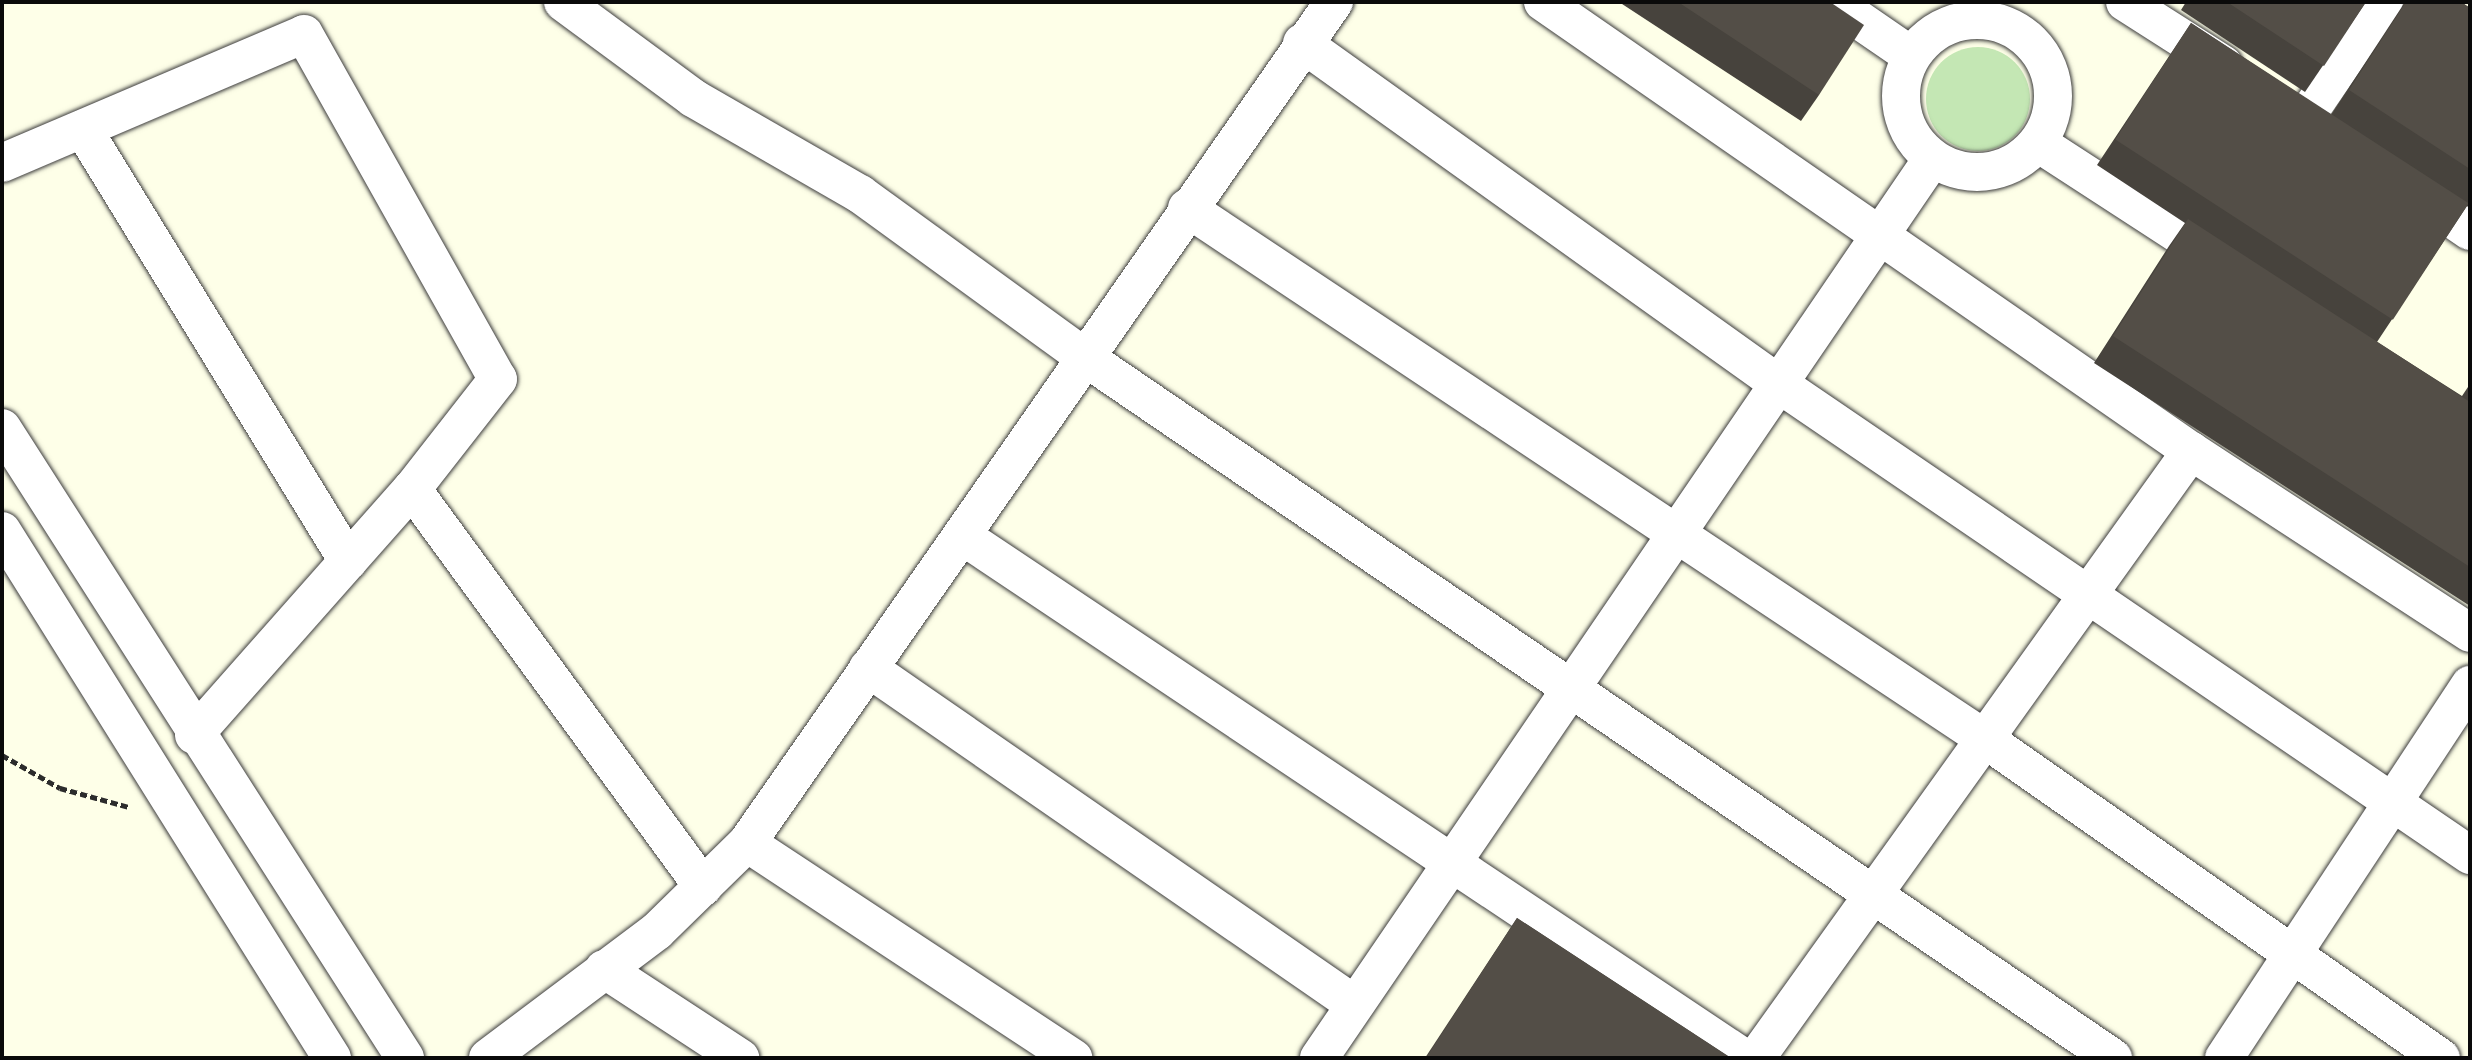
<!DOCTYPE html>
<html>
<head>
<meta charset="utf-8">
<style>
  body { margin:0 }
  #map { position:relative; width:2472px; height:1060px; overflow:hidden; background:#feffe8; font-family:Bitter,serif }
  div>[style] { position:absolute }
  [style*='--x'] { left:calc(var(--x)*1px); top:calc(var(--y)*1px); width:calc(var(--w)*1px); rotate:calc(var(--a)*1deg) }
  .green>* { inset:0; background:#c4e7b4 }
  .round { border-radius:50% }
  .path>* { height:4.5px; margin-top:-2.25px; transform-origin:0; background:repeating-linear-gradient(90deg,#2c2c2c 0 7px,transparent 0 10.5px) }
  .roads { filter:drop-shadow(0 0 2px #3d3d3d) drop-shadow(0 0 2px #3d3d3d) }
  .minor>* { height:38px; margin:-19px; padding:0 19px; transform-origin:19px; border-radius:19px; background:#fff }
  .minor>.ring { margin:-19px; padding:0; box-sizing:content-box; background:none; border:38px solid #fff; border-radius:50% }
  .wall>* { inset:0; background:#47433d }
  .building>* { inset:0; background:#534e47; transform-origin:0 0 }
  span { translate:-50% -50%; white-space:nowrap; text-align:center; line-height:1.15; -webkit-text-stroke:7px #fff; paint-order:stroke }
  .frame { position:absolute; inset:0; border:4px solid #0a0a0a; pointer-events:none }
</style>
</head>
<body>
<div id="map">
  <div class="green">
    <i class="round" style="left:1926px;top:47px;width:104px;height:104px"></i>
  </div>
  <div class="path">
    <i style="--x:2;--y:755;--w:67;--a:29.6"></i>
    <i style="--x:60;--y:788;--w:72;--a:15.4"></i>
  </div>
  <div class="roads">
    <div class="minor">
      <i style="--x:563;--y:2;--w:162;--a:36.4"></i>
      <i style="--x:693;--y:98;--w:193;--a:29.9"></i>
      <i style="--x:860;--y:194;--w:279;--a:36"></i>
      <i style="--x:1086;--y:358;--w:1243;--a:34.28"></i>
      <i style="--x:1543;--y:2;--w:788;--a:34.72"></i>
      <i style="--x:2191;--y:451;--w:333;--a:33.1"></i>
      <i style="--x:1833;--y:2;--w:93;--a:34.5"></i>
      <i style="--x:2125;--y:2;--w:117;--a:32.5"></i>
      <i class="ring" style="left:1901px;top:20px;width:114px;height:114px"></i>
      <i style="--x:1302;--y:43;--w:583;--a:35.57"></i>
      <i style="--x:1776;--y:382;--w:840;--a:34.28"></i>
      <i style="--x:2305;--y:118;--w:140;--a:-55.7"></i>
      <i style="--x:83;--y:129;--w:507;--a:58.47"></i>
      <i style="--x:2038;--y:143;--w:218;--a:33"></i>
      <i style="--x:2;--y:163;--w:328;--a:-23.1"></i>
      <i style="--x:304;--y:34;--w:396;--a:60.7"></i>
      <i style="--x:498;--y:379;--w:140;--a:128"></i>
      <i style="--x:412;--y:489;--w:493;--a:53.8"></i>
      <i style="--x:2413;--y:192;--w:69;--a:34.4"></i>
      <i style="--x:1187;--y:208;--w:955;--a:33.64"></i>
      <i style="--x:1982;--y:737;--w:560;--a:34.97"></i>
      <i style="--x:2;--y:428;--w:748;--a:57.39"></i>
      <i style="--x:2;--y:531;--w:622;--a:57.95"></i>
      <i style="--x:964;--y:537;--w:938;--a:33.74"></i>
      <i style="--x:868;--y:668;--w:591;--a:34.66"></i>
      <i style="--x:194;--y:735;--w:329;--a:-48.5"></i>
      <i style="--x:747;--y:843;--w:391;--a:33.4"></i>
      <i style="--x:604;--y:969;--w:163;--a:33.2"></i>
      <i style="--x:488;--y:1058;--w:211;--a:-36.9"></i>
      <i style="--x:657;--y:931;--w:126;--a:-44.4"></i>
      <i style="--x:747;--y:843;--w:1026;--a:-55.09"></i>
      <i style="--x:1319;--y:1058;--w:1088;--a:-55.71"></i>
      <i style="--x:1756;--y:1058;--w:747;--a:-54.37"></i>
      <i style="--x:2224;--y:1058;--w:447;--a:-56.6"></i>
    </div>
  </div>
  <div class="wall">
    <i style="clip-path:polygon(1619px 2px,1830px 2px,1819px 95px,1801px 121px)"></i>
    <i style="clip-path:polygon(2186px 2px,2366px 2px,2305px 92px,2181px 10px)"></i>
    <i style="clip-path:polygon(2405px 2px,2461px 2px,2470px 8px,2470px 208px,2467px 206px,2377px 342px,2462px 396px,2470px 384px,2470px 606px,2094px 363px,2169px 246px,2185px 223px,2097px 165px,2191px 23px,2331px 115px)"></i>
    <i style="clip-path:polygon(1517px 918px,1731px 1058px,1425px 1058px)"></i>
  </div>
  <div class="building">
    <i style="clip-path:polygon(1678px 2px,1830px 2px,1864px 25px,1819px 95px)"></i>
    <i style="clip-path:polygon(2227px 2px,2366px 2px,2324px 66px)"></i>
    <i style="clip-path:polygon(2406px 2px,2461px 2px,2470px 8px,2470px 169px,2349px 90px)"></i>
    <i style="left:2191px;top:23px;width:331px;height:139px;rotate:33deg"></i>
    <i style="clip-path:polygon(2188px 219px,2470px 402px,2470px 567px,2113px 336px)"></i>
    <i style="clip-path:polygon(1517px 918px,1731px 1058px,1426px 1058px)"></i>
  </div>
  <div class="frame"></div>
</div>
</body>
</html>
